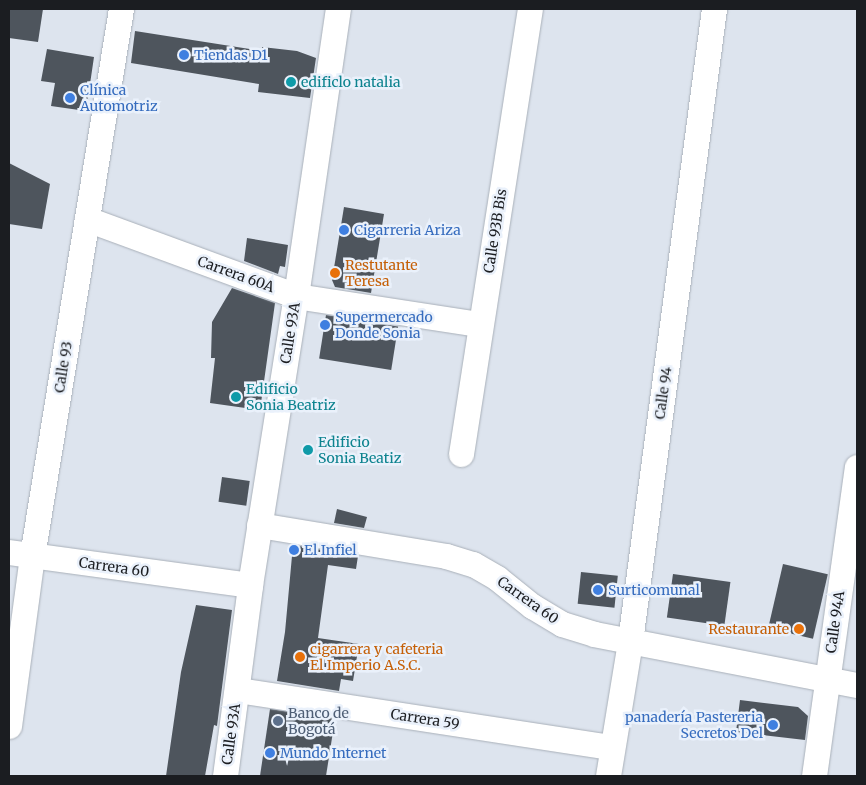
<!DOCTYPE html>
<html>
<head>
<meta charset="utf-8">
<style>
  body { margin:0 }
  #map { position:relative; width:866px; height:785px; overflow:hidden; background:#dde4ee; font-family:Merriweather,serif }
  div>[style] { position:absolute }
  [style*='--x'] { left:calc(var(--x)*1px); top:calc(var(--y)*1px); width:calc(var(--w)*1px); rotate:calc(var(--a)*1deg) }
  .building>* { inset:0; background:#4e555d; transform-origin:0 0 }
  .roads { filter:drop-shadow(0 0 1px #a9b0b9) drop-shadow(0 0 1px #a9b0b9) }
  .minor>* { height:25px; margin:-12.5px; padding:0 12.5px; transform-origin:12.5px; border-radius:12.5px; background:#fff }
  .dots>* { width:14px; height:14px; translate:-50% -50%; box-sizing:border-box; border:2px solid #eaf1fb; border-radius:50% }
  span { translate:-50% -50%; white-space:nowrap; text-align:center; line-height:1.15; -webkit-text-stroke:5px #eaf1fb; paint-order:stroke }
  .shop-label { font-size:14px; color:#366cbe }
  .left { translate:0 -50%; text-align:left }
  .right { translate:-100% -50%; text-align:right }
  .culture-label { font-size:14px; color:#0d838f }
  .street-label { font-size:14px; color:#1b1d21 }
  .food-label { font-size:14px; color:#c56008 }
  .service-label { font-size:14px; color:#4e5e75 }
  .frame { position:absolute; inset:0; border:10px solid #1b1d21; pointer-events:none }
</style>
</head>
<body>
<div id="map">
  <div class="building">
    <i style="clip-path:polygon(9px 9px,43px 9px,38px 42px,9px 38px)"></i>
    <i style="clip-path:polygon(135px 31px,262px 51px,262px 47px,297px 51px,316px 58px,310px 98px,258px 92px,259px 84px,131px 63px)"></i>
    <i style="clip-path:polygon(47px 49px,94px 57px,86px 111px,51px 106px,55px 83px,41px 81px)"></i>
    <i style="clip-path:polygon(9px 163px,50px 184px,42px 229px,9px 224px)"></i>
    <i style="clip-path:polygon(344px 207px,384px 214px,371px 293px,335px 287px,332px 280px)"></i>
    <i style="clip-path:polygon(247px 238px,288px 245px,285px 267px,280px 266px,278px 274px,244px 261px)"></i>
    <i style="clip-path:polygon(232px 288px,275px 303px,260px 410px,210px 403px,215px 358px,211px 358px,212px 322px)"></i>
    <i style="left:326px;top:315px;width:73px;height:44px;rotate:9deg"></i>
    <i style="left:222px;top:477px;width:28px;height:25px;rotate:8deg"></i>
    <i style="clip-path:polygon(337px 509px,367px 517px,364px 528px,334px 523px)"></i>
    <i style="clip-path:polygon(293px 545px,358px 556px,356px 569px,328px 565px,318px 638px,359px 644px,353px 681px,341px 679px,339px 691px,277px 681px,285px 632px)"></i>
    <i style="left:783px;top:564px;width:46px;height:66px;rotate:13deg"></i>
    <i style="left:581px;top:572px;width:37px;height:32px;rotate:6deg"></i>
    <i style="left:673px;top:574px;width:58px;height:44px;rotate:8deg"></i>
    <i style="clip-path:polygon(196px 605px,232px 610px,217px 726px,214px 725px,205px 776px,166px 776px,181px 672px)"></i>
    <i style="clip-path:polygon(740px 700px,798px 707px,808px 716px,805px 740px,736px 732px)"></i>
    <i style="clip-path:polygon(270px 709px,335px 719px,326px 776px,260px 776px)"></i>
  </div>
  <div class="roads">
    <div class="minor">
      <i style="--x:87;--y:219;--w:223;--a:20.2"></i>
      <i style="--x:296;--y:296;--w:186;--a:8.7"></i>
      <i style="--x:461;--y:454;--w:450;--a:-81.2"></i>
      <i style="--x:259;--y:525;--w:190;--a:9.4"></i>
      <i style="--x:446;--y:556;--w:28;--a:17"></i>
      <i style="--x:473;--y:564;--w:28;--a:30"></i>
      <i style="--x:497;--y:578;--w:45;--a:38.7"></i>
      <i style="--x:532;--y:606;--w:35;--a:31"></i>
      <i style="--x:562;--y:624;--w:34;--a:17"></i>
      <i style="--x:594;--y:634;--w:268;--a:11"></i>
      <i style="--x:9;--y:552;--w:243;--a:7.8"></i>
      <i style="--x:238;--y:690;--w:378;--a:8.7"></i>
      <i style="--x:9;--y:726;--w:172;--a:-82.3"></i>
      <i style="--x:32;--y:556;--w:554;--a:-80.76"></i>
      <i style="--x:225;--y:776;--w:193;--a:-82.5"></i>
      <i style="--x:250;--y:585;--w:293;--a:-81"></i>
      <i style="--x:296;--y:296;--w:290;--a:-81.7"></i>
      <i style="--x:608;--y:776;--w:137;--a:-80.7"></i>
      <i style="--x:630;--y:641;--w:638;--a:-82.43"></i>
      <i style="--x:814;--y:776;--w:312;--a:-82.1"></i>
    </div>
  </div>
  <div class="dots">
    <i style="left:184px;top:55px;background:#3f7fe0"></i>
    <i style="left:291px;top:82px;background:#0f9aa8"></i>
    <i style="left:70px;top:98px;background:#3f7fe0"></i>
    <i style="left:344px;top:230px;background:#3f7fe0"></i>
    <i style="left:335px;top:273px;background:#e8710a"></i>
    <i style="left:325px;top:325px;background:#3f7fe0"></i>
    <i style="left:236px;top:397px;background:#0f9aa8"></i>
    <i style="left:308px;top:450px;background:#0f9aa8"></i>
    <i style="left:294px;top:550px;background:#3f7fe0"></i>
    <i style="left:598px;top:590px;background:#3f7fe0"></i>
    <i style="left:799px;top:629px;background:#e8710a"></i>
    <i style="left:300px;top:657px;background:#e8710a"></i>
    <i style="left:278px;top:721px;background:#5c6f8a"></i>
    <i style="left:773px;top:725px;background:#3f7fe0"></i>
    <i style="left:270px;top:753px;background:#3f7fe0"></i>
  </div>
  <div class="shop-label">
    <span class="left" style="left:194px;top:55px">Tiendas D1</span>
    <span class="left" style="left:80px;top:98px">Clínica<br>Automotriz</span>
    <span class="left" style="left:354px;top:230px">Cigarreria Ariza</span>
    <span class="left" style="left:335px;top:325px">Supermercado<br>Donde Sonia</span>
    <span class="left" style="left:304px;top:550px">El Infiel</span>
    <span class="left" style="left:608px;top:590px">Surticomunal</span>
    <span class="right" style="left:763px;top:725px">panadería Pastereria<br>Secretos Del</span>
    <span class="left" style="left:280px;top:753px">Mundo Internet</span>
  </div>
  <div class="culture-label">
    <span class="left" style="left:301px;top:82px">edificlo natalia</span>
    <span class="left" style="left:246px;top:397px">Edificio<br>Sonia Beatriz</span>
    <span class="left" style="left:318px;top:450px">Edificio<br>Sonia Beatiz</span>
  </div>
  <div class="street-label">
    <span style="left:495px;top:231px;rotate:-81deg">Calle 93B Bis</span>
    <span style="left:236px;top:274px;rotate:20deg">Carrera 60A</span>
    <span style="left:290px;top:333px;rotate:-81deg">Calle 93A</span>
    <span style="left:63px;top:367px;rotate:-81deg">Calle 93</span>
    <span style="left:663px;top:393px;rotate:-82deg">Calle 94</span>
    <span style="left:114px;top:567px;rotate:8deg">Carrera 60</span>
    <span style="left:528px;top:600px;rotate:35deg">Carrera 60</span>
    <span style="left:835px;top:622px;rotate:-82deg">Calle 94A</span>
    <span style="left:425px;top:719px;rotate:9deg">Carrera 59</span>
    <span style="left:231px;top:734px;rotate:-82deg">Calle 93A</span>
  </div>
  <div class="food-label">
    <span class="left" style="left:345px;top:273px">Restutante<br>Teresa</span>
    <span class="right" style="left:789px;top:629px">Restaurante</span>
    <span class="left" style="left:310px;top:657px">cigarrera y cafeteria<br>El Imperio A.S.C.</span>
  </div>
  <div class="service-label">
    <span class="left" style="left:288px;top:721px">Banco de<br>Bogotá</span>
  </div>
  <div class="frame"></div>
</div>
</body>
</html>
